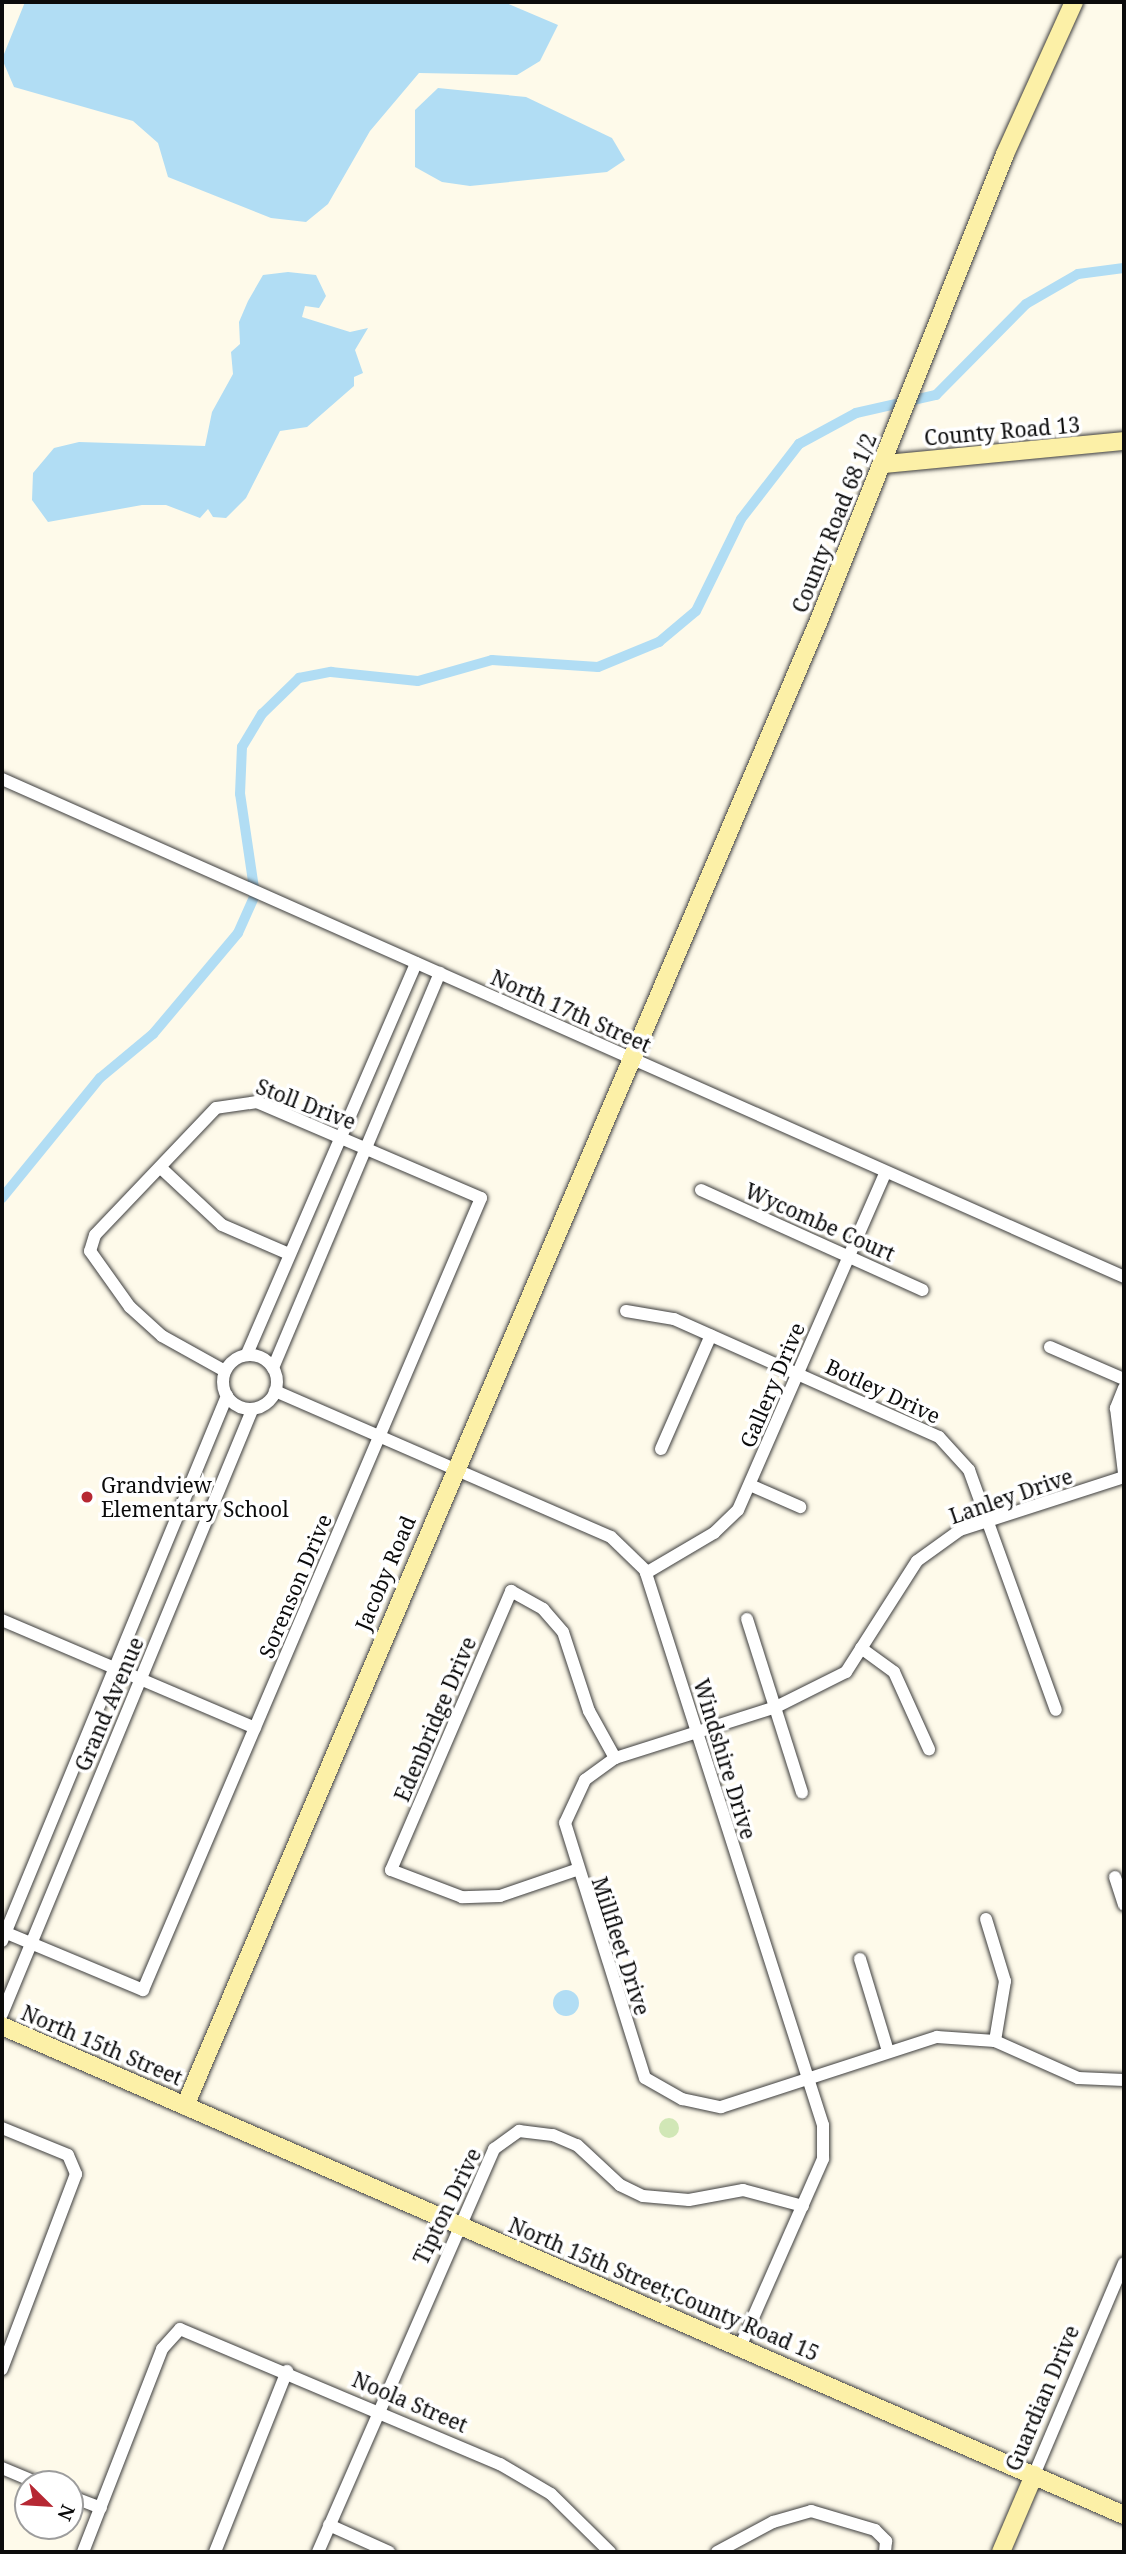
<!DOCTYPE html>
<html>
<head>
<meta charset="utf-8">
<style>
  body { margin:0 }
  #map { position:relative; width:1126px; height:2554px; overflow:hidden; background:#fefaea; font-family:"Noto Serif",serif }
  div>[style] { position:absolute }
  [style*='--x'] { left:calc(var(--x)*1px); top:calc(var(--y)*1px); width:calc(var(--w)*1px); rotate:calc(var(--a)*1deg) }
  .green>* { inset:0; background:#d1e7b6 }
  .round { border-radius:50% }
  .water>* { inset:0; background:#b1ddf4 }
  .canal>* { height:10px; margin:-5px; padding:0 5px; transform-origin:5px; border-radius:5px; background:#b1ddf4 }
  .roads { filter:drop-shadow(0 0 2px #3e3e3e) drop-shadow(0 0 2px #3e3e3e) }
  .street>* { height:12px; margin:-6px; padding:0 6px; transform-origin:6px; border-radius:6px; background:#fff }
  .street>.ring { margin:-6px; padding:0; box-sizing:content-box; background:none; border:12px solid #fff; border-radius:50% }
  .secondary>* { height:18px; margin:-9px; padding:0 9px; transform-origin:9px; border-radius:9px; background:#fcf0a7 }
  .dots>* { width:19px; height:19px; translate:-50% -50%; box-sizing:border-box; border:4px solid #fff; border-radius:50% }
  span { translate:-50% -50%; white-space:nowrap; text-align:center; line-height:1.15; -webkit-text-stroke:7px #fff; paint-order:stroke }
  .street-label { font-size:21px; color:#0b0b0b }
  .poi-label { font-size:21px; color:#0b0b0b }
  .left { translate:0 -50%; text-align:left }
  .frame { position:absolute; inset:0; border:4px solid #0b0b0b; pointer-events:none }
  .north { position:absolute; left:14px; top:2470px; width:70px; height:70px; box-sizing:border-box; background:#fff; border:2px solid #9d9d9d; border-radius:50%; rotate:114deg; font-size:19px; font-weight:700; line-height:28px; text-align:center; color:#0b0b0b }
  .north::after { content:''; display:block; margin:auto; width:24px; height:32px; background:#b62833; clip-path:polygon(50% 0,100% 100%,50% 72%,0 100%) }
</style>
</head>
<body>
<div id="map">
  <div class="green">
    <i class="round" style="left:659px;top:2118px;width:20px;height:20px"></i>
  </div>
  <div class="water">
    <i style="clip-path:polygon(25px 2px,504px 2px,558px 25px,540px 61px,517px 75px,419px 73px,370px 131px,328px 204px,306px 222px,271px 218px,168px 177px,158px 143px,133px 121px,14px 87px,2px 59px)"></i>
    <i style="clip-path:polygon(438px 88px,526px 97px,612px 138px,625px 160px,607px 172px,470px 186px,442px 182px,415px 167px,415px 110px)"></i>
    <i style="clip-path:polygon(288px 272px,316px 275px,326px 296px,319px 308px,305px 306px,302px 317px,350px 332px,368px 328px,355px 350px,363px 373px,354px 377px,354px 386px,307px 427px,280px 431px,246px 498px,226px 518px,213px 517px,208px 509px,200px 518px,166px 505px,142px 505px,48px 522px,32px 500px,33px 473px,54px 448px,79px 442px,205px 446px,212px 412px,233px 374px,231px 352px,240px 344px,239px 322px,248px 301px,263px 275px)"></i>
    <i class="round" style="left:553px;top:1990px;width:26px;height:26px"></i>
  </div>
  <div class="canal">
    <i style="--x:2;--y:1198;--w:155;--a:-50.8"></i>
    <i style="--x:100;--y:1078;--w:69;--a:-39.7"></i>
    <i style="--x:153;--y:1034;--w:132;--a:-49.9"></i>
    <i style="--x:238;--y:933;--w:42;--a:-65.9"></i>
    <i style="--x:255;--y:895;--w:102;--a:-98.4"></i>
    <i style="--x:240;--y:794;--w:47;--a:-87.6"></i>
    <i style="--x:242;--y:747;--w:39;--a:-59"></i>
    <i style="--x:262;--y:714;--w:52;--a:-44.2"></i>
    <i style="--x:299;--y:678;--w:33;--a:-11"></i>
    <i style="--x:331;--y:672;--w:87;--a:5.9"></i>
    <i style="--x:418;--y:681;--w:77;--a:-15.8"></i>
    <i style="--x:492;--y:660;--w:106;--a:3.8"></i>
    <i style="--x:598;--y:667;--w:66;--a:-22.3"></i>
    <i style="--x:659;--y:642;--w:48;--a:-40"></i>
    <i style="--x:696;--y:611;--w:102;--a:-63.9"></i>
    <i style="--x:741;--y:519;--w:95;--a:-52.3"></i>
    <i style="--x:799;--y:444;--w:65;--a:-28.5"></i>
    <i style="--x:856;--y:413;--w:82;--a:-12.7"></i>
    <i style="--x:936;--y:395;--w:128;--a:-45.3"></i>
    <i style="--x:1026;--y:304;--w:60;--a:-30"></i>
    <i style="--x:1078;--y:274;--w:46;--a:-7.4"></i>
  </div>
  <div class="roads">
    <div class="street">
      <i style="--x:2;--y:779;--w:1228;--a:23.93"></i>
      <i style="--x:161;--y:1168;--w:83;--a:43.1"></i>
      <i style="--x:222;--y:1225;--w:73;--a:23.4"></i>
      <i style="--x:701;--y:1190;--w:243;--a:24.3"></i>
      <i style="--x:626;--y:1311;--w:49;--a:9.5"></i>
      <i style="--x:674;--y:1319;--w:290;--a:24"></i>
      <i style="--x:939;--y:1437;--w:45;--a:47.7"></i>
      <i style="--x:969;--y:1470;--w:255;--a:70.1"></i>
      <i style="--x:1050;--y:1347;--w:81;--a:23.4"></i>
      <i style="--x:247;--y:1354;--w:426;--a:-66.6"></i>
      <i class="ring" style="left:223px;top:1355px;width:42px;height:42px"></i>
      <i style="--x:273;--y:1368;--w:429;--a:-67.1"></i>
      <i style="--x:1124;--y:1388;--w:22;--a:112"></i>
      <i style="--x:1116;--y:1408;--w:65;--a:83"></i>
      <i style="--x:275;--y:1391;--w:366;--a:23.5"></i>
      <i style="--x:611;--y:1537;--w:47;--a:44.1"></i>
      <i style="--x:645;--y:1570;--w:583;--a:72.22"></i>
      <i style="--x:823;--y:2125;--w:34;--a:90"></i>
      <i style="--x:823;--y:2159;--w:206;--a:113.8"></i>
      <i style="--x:661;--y:1449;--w:124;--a:-66.3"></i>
      <i style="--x:1124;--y:1477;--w:172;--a:162.1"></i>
      <i style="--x:960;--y:1530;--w:53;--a:144.2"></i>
      <i style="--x:917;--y:1561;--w:132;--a:122.6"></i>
      <i style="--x:846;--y:1672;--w:78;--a:153.4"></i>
      <i style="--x:776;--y:1707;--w:169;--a:162.4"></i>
      <i style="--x:615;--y:1758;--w:37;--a:144"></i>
      <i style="--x:585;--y:1780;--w:47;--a:114.9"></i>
      <i style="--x:565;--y:1823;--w:267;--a:72.6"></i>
      <i style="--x:645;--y:2078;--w:43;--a:29.6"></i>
      <i style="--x:682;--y:2099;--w:40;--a:12"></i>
      <i style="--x:721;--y:2107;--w:227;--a:-18"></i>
      <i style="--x:937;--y:2037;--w:58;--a:3.9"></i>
      <i style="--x:995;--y:2041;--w:91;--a:24"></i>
      <i style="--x:1078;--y:2078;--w:46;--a:2.5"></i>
      <i style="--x:750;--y:1485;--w:55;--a:23.7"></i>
      <i style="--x:646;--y:1573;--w:79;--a:-30.5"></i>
      <i style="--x:714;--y:1533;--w:33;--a:-44"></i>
      <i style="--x:738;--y:1510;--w:368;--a:-66.4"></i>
      <i style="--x:747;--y:1619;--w:182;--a:72.4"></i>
      <i style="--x:2;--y:1620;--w:275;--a:23.1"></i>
      <i style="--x:861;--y:1648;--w:41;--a:36"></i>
      <i style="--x:894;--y:1672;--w:85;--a:65.6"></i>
      <i style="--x:576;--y:1870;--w:80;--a:161.1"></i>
      <i style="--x:500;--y:1896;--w:38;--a:178"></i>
      <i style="--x:462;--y:1897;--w:76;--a:-159.2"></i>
      <i style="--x:391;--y:1870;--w:304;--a:-66.7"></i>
      <i style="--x:511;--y:1591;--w:37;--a:29"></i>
      <i style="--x:543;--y:1609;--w:30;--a:49"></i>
      <i style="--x:563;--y:1632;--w:83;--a:71.8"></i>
      <i style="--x:589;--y:1711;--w:54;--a:61"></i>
      <i style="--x:1115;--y:1877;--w:29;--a:72"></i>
      <i style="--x:986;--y:1919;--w:65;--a:73"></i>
      <i style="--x:1005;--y:1981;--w:61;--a:99.5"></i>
      <i style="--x:2;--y:1931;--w:153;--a:22.7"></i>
      <i style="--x:143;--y:1990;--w:861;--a:-66.89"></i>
      <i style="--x:481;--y:1198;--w:244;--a:-156.8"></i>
      <i style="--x:257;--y:1102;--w:41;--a:171.7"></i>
      <i style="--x:216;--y:1108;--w:175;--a:133.6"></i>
      <i style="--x:95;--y:1235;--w:17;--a:107"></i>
      <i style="--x:90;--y:1251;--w:69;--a:54.5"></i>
      <i style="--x:130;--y:1307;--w:43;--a:42.2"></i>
      <i style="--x:162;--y:1336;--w:72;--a:29.1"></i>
      <i style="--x:2;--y:1941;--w:590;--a:-67.57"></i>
      <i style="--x:860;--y:1959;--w:93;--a:73.1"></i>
      <i style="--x:2;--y:2014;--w:654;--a:-67.51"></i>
      <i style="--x:2;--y:2128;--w:71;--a:22.2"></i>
      <i style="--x:68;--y:2155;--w:21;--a:67"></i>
      <i style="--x:76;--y:2174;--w:209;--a:110.8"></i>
      <i style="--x:2;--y:2468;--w:41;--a:22.8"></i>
      <i style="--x:1034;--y:2475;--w:230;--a:-67"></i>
      <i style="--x:70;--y:2496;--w:33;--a:21"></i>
      <i style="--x:329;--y:2525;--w:66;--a:24.2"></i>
      <i style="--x:83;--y:2552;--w:218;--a:-68.7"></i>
      <i style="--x:162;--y:2349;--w:27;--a:-48"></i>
      <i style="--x:180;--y:2329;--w:347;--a:22.9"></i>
      <i style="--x:500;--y:2464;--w:59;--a:30.5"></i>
      <i style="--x:551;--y:2494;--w:83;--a:44.5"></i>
      <i style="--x:215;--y:2552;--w:195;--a:-68.3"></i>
      <i style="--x:318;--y:2552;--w:440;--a:-66.4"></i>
      <i style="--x:494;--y:2149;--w:31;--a:-36"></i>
      <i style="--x:519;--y:2131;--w:34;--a:7"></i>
      <i style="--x:553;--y:2135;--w:26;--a:23"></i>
      <i style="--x:577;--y:2145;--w:59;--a:42.9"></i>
      <i style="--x:620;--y:2185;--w:25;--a:26"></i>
      <i style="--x:643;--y:2196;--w:46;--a:5"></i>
      <i style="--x:689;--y:2200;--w:55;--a:-10.5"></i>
      <i style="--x:743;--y:2190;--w:62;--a:14.9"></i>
      <i style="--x:717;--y:2552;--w:64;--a:-28.2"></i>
      <i style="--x:773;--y:2522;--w:40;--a:-16"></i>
      <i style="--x:811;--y:2511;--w:67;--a:16.5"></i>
      <i style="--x:875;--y:2530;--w:16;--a:45"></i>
      <i style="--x:886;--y:2541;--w:11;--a:95"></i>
    </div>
    <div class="secondary">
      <i style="--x:885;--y:464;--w:240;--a:-5.5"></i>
      <i style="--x:2;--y:2026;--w:1224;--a:23.55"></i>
      <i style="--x:185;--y:2106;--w:1612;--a:-66.89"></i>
      <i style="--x:818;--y:623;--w:505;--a:-68.26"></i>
      <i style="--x:1005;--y:154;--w:167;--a:-65.6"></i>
      <i style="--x:1001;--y:2552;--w:84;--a:-66.8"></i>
    </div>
  </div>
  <div class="dots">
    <i style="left:87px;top:1497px;background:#b62833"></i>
  </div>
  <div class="street-label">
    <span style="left:1002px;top:431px;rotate:-5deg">County Road 13</span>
    <span style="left:834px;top:523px;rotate:-68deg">County Road 68 1/2</span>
    <span style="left:571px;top:1011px;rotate:24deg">North 17th Street</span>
    <span style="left:306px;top:1104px;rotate:21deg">Stoll Drive</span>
    <span style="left:820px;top:1222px;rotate:24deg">Wycombe Court</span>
    <span style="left:772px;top:1385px;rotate:-67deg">Gallery Drive</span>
    <span style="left:883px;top:1391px;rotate:25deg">Botley Drive</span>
    <span style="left:1011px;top:1496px;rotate:-19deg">Lanley Drive</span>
    <span style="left:385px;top:1573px;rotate:-67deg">Jacoby Road</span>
    <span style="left:295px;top:1586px;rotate:-67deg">Sorenson Drive</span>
    <span style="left:109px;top:1704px;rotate:-67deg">Grand Avenue</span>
    <span style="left:435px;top:1719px;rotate:-67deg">Edenbridge Drive</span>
    <span style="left:725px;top:1759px;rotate:73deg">Windshire Drive</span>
    <span style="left:621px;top:1946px;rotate:72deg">Millfleet Drive</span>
    <span style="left:102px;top:2045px;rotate:23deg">North 15th Street</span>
    <span style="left:447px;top:2206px;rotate:-64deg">Tipton Drive</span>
    <span style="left:664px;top:2289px;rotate:23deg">North 15th Street;County Road 15</span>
    <span style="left:1042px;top:2398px;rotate:-67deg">Guardian Drive</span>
    <span style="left:410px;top:2402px;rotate:23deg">Noola Street</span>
  </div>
  <div class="poi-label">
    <span class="left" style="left:101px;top:1497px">Grandview<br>Elementary School</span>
  </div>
  <div class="frame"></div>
  <div class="north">N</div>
</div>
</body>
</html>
